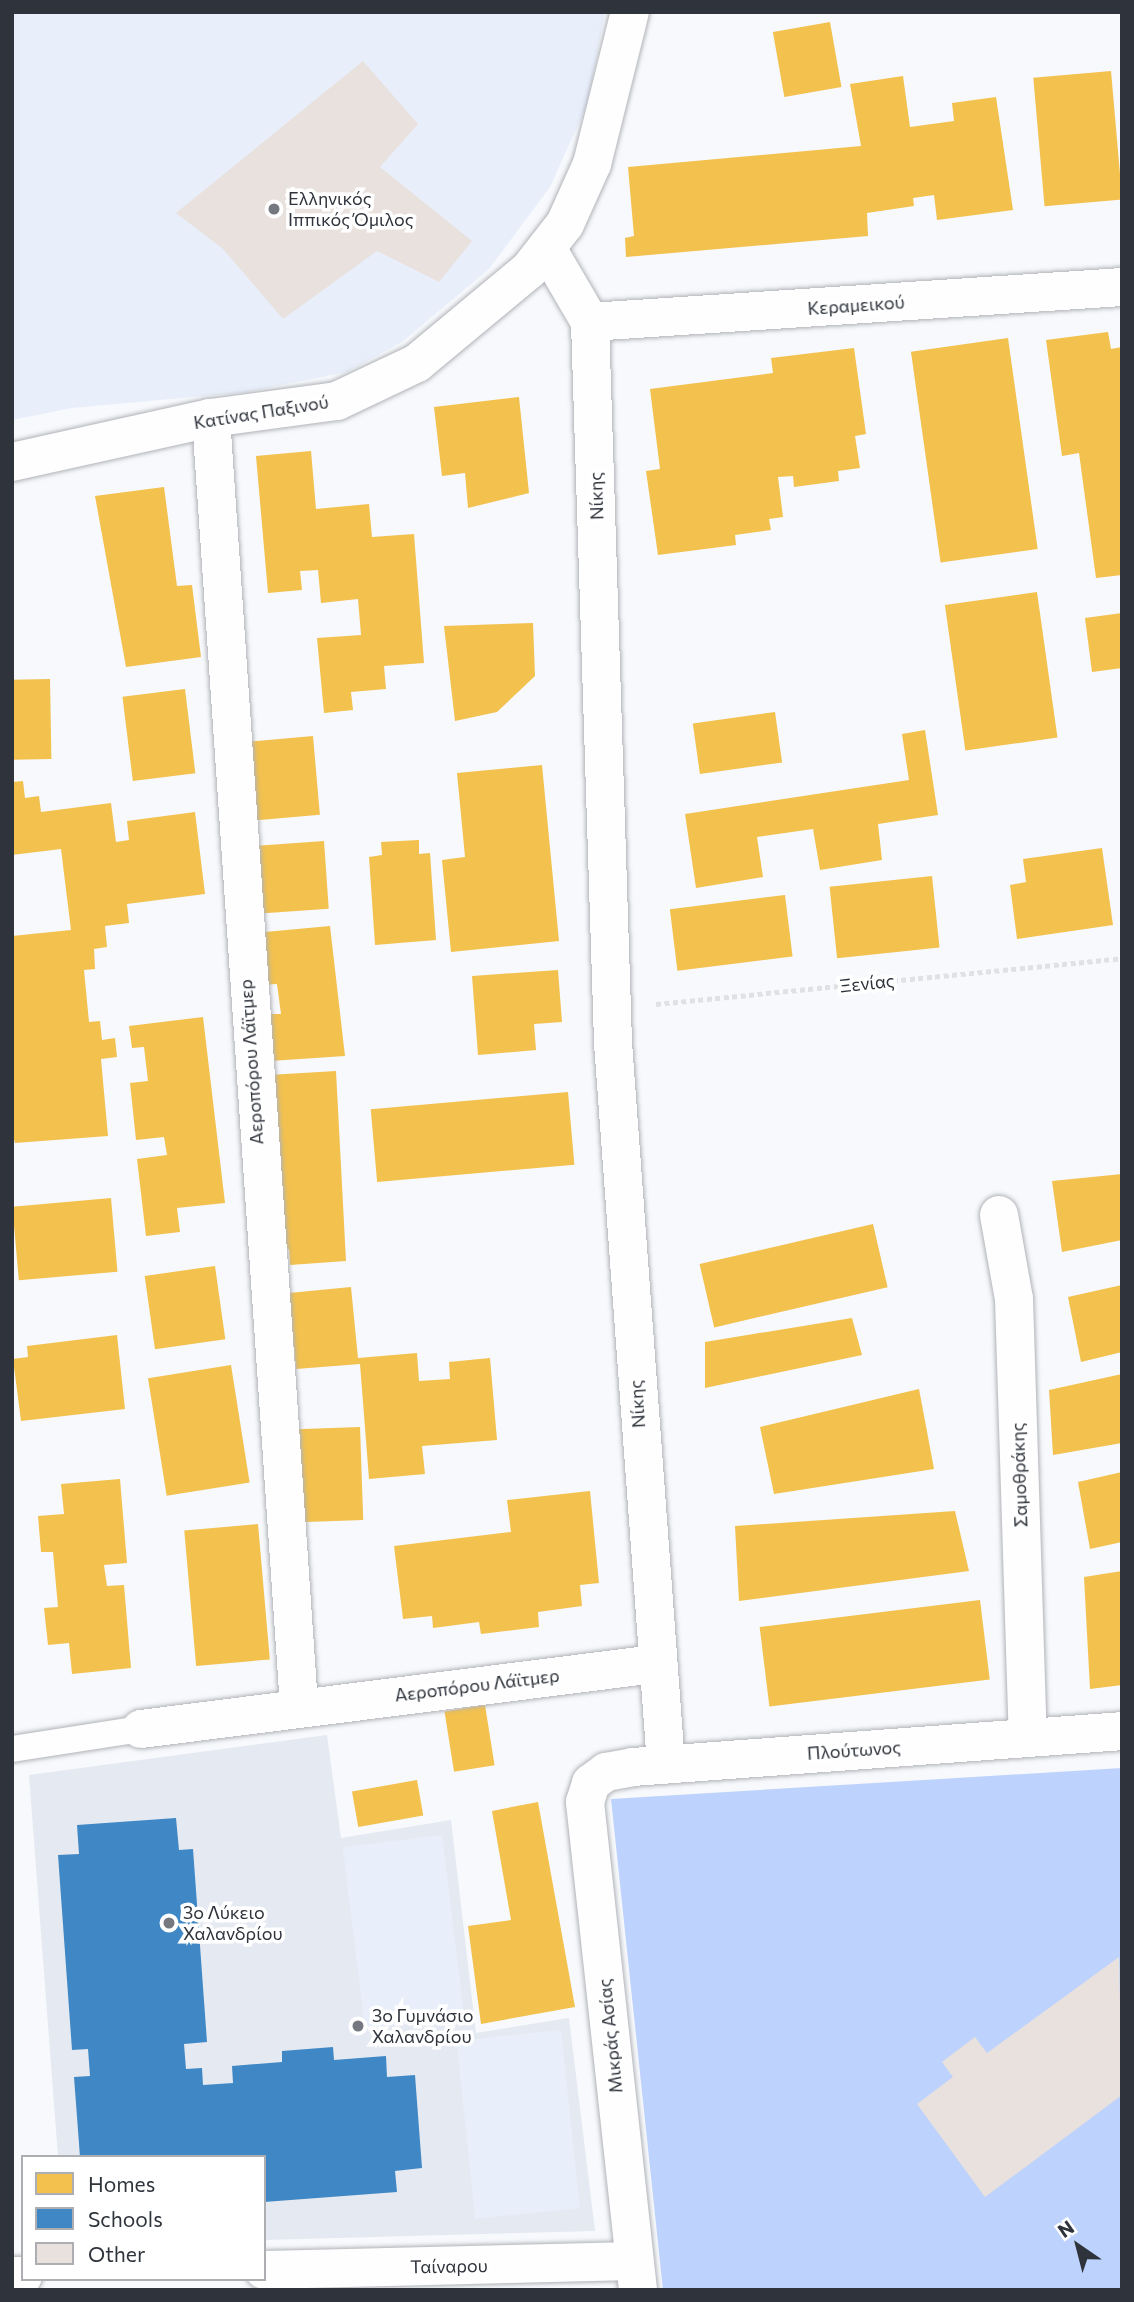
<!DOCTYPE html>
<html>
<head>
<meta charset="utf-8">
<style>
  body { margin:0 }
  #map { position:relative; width:1134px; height:2302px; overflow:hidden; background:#f7f9fc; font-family:Commissioner,sans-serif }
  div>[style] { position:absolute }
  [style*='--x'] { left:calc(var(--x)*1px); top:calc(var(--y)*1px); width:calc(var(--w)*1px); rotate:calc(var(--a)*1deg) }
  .built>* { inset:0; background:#e5e9f1 }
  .green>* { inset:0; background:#e8effb; transform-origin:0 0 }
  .forest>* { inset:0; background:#bdd2fd }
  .homes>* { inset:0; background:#f2c14e; transform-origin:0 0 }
  .schools>* { inset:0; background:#3f88c5 }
  .building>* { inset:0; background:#e9e1dd }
  .path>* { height:4.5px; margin-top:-2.25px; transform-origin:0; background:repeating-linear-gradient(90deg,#e0e1e2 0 5px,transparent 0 8.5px) }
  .roads { filter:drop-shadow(0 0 2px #b1b3b8) drop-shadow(0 0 2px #b1b3b8) }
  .service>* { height:26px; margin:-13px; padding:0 13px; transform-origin:13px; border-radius:13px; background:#fefeff }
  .minor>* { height:38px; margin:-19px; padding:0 19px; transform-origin:19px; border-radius:19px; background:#fefeff }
  .dots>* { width:19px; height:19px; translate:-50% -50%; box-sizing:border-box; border:4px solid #fff; border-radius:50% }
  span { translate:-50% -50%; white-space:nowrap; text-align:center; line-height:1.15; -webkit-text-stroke:7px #fff; paint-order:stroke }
  .poi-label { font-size:18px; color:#2f343c }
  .left { translate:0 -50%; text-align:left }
  .street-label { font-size:18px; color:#2f343c }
  .frame { position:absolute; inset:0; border:14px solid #2f343c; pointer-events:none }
  .legend { position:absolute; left:21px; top:2155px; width:245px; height:126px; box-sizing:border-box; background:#fff; border:2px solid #acaeb1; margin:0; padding:9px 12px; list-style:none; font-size:21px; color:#2f343c }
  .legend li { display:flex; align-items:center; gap:14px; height:35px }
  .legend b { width:35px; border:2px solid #acaeb1 }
  .north { position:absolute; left:1043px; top:2211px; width:70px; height:70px; -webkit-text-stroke:5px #fff; paint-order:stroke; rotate:325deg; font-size:19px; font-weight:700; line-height:28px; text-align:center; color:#2f343c }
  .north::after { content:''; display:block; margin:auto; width:24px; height:32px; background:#2f343c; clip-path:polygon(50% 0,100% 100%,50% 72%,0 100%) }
</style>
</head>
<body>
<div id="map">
  <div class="built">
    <i style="clip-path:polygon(327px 1735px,341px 1838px,451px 1820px,476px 2033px,569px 2018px,595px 2231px,264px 2240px,264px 2157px,58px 2157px,29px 1775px)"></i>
  </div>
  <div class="green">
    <i style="clip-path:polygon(12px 12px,605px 12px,588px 103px,550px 187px,489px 269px,402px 342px,347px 372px,247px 392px,72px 408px,12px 420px)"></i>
    <i style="left:442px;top:1835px;width:183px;height:100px;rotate:83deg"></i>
    <i style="left:561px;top:2030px;width:179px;height:105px;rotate:84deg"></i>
  </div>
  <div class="forest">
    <i style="clip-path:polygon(1122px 1768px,1122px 2290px,663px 2290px,611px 1799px)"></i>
  </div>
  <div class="homes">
    <i style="left:830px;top:22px;width:66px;height:58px;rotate:80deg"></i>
    <i style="left:1111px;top:71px;width:129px;height:78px;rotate:85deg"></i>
    <i style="clip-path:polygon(903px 76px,910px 127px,954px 121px,952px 103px,996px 97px,1013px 210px,937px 220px,934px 195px,913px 198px,914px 206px,867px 213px,868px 236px,626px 257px,625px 238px,634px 236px,628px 167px,861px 146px,850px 84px)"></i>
    <i style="clip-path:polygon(1108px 332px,1111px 349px,1122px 347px,1122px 575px,1096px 578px,1079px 453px,1062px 456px,1046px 340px)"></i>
    <i style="left:1008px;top:338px;width:213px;height:98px;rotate:82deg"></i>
    <i style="clip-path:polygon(854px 348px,866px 434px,855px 436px,860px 468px,838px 471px,839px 481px,794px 487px,793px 476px,778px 477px,783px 517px,769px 519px,771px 530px,735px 535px,736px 545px,658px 555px,646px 471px,660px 469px,650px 389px,773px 373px,771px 358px)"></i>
    <i style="clip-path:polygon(519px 397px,529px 493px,468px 508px,465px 473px,442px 476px,434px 407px)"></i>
    <i style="clip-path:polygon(311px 451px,316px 509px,369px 504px,372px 537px,414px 534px,424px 663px,384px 666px,386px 689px,351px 692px,353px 710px,324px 713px,317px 638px,361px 635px,358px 599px,321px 603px,318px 570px,300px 571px,302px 590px,268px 593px,256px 456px)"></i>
    <i style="clip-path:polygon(164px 487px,177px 586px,192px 585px,201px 657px,126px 667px,95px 496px)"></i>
    <i style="left:1037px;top:592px;width:147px;height:93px;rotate:82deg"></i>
    <i style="clip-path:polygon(1122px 613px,1122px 668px,1092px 672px,1085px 618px)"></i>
    <i style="clip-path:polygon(533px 623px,535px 676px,497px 712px,455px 721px,444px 626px)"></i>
    <i style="left:50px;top:679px;width:80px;height:38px;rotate:89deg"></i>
    <i style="left:185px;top:689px;width:85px;height:63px;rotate:83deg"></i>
    <i style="left:775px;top:712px;width:51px;height:83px;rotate:82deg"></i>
    <i style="clip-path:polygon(925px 730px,938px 815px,878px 824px,882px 860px,820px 870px,813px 829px,757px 837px,763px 877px,696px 888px,685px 814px,909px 780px,902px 734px)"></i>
    <i style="left:313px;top:736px;width:79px;height:66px;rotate:85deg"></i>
    <i style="clip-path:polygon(542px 765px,559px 941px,451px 952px,442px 860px,465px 857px,457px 773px)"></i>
    <i style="clip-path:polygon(23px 781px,25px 798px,39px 796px,41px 812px,111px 803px,116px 842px,129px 840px,127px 821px,195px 812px,205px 894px,127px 904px,129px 923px,105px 926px,107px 947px,94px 949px,95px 969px,84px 970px,89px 1022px,100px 1021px,102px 1040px,115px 1038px,117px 1057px,101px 1059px,108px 1136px,15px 1143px,12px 1133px,12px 936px,71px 930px,61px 849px,12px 855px,12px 782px)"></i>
    <i style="clip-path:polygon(419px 840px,419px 854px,430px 853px,436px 940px,375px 945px,369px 857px,382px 855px,381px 842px)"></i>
    <i style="left:324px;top:841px;width:68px;height:72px;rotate:86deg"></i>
    <i style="clip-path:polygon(1102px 848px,1113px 925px,1017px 939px,1010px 885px,1026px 882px,1023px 859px)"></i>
    <i style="left:932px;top:876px;width:72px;height:103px;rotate:84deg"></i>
    <i style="left:785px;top:895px;width:62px;height:116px;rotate:83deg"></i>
    <i style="clip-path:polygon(330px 926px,345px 1056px,270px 1061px,267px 1014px,281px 1014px,277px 984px,259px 985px,254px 933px)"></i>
    <i style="clip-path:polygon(558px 970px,562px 1022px,534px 1024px,536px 1050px,478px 1055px,472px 976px)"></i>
    <i style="clip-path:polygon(203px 1017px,225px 1203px,177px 1208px,180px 1232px,146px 1236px,137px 1159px,167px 1155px,164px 1137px,136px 1140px,130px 1083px,148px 1081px,144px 1047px,132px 1048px,129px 1026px)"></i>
    <i style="clip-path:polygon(336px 1071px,346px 1261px,290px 1265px,289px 1249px,279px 1249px,269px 1075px)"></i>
    <i style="left:568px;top:1092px;width:73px;height:198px;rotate:85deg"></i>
    <i style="clip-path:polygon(1122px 1174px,1122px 1240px,1062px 1252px,1052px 1181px)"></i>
    <i style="left:111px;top:1198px;width:74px;height:99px;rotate:85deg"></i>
    <i style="left:873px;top:1224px;width:65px;height:178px;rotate:77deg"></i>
    <i style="left:215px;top:1266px;width:74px;height:71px;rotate:82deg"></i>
    <i style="clip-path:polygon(1122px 1285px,1122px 1352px,1081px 1362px,1068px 1297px)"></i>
    <i style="clip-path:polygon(351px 1287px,358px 1358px,417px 1353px,419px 1381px,450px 1379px,449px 1362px,490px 1358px,497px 1440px,422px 1446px,425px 1474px,369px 1479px,360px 1364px,296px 1369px,289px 1293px)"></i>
    <i style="clip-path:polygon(852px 1318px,862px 1355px,705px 1388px,705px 1342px)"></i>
    <i style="clip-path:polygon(117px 1335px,125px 1409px,21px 1421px,13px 1359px,28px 1357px,27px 1346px)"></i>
    <i style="left:231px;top:1365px;width:119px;height:84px;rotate:81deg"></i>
    <i style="clip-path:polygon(1122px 1374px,1122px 1443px,1053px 1455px,1049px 1390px)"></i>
    <i style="clip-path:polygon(919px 1389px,934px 1469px,774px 1494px,760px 1427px)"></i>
    <i style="left:360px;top:1427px;width:93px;height:64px;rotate:88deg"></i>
    <i style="clip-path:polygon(1122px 1472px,1122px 1542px,1090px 1549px,1078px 1482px)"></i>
    <i style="clip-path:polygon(120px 1479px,127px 1563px,104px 1565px,107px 1586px,124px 1585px,131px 1668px,72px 1674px,69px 1643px,48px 1645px,44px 1608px,58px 1607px,53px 1552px,41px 1552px,38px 1516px,64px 1514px,61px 1484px)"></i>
    <i style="clip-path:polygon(590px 1491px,599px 1583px,580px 1585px,582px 1606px,538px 1612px,539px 1627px,481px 1634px,479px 1622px,433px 1628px,432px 1616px,403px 1619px,394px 1546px,511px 1532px,507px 1500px)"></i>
    <i style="clip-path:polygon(955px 1511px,969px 1571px,739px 1601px,735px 1526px)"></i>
    <i style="left:258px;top:1524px;width:136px;height:74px;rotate:85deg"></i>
    <i style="clip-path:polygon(1122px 1571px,1122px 1685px,1090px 1689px,1084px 1577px)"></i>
    <i style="left:980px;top:1600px;width:80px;height:222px;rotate:83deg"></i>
    <i style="left:485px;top:1705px;width:61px;height:41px;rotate:81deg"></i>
    <i style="left:417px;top:1780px;width:36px;height:66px;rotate:80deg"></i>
    <i style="clip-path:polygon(538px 1802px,575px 2007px,481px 2024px,468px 1926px,511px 1920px,492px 1811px)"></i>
  </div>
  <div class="schools">
    <i style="clip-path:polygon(176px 1818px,179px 1850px,193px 1849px,207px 2042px,184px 2044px,186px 2069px,202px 2068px,203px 2085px,233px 2083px,232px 2066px,282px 2062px,282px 2051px,333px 2047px,334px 2060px,386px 2056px,387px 2077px,415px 2075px,422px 2168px,395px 2171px,397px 2192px,264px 2202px,264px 2157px,80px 2157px,74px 2077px,90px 2076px,88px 2049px,72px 2050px,58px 1855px,79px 1854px,77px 1825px)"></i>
  </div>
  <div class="building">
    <i style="clip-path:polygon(363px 61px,418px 124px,380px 167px,472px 241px,439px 282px,377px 251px,283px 319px,223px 249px,176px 213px)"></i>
    <i style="clip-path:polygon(1119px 1957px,1122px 2095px,985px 2197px,917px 2104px,953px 2077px,942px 2062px,975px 2037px,987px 2053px)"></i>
  </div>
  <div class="path">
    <i style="--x:656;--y:1004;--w:468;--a:-5.6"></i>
  </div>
  <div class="roads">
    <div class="service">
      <i style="--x:12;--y:1749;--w:131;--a:-8.8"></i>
    </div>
    <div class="minor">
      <i style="--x:548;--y:250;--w:83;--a:59.7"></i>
      <i style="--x:590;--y:322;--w:721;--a:88.17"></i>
      <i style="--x:613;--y:1043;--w:723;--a:85.8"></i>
      <i style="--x:590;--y:322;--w:533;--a:-3.76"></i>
      <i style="--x:211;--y:418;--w:1291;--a:86.09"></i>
      <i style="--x:12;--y:462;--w:204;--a:-12.5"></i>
      <i style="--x:211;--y:418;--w:127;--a:-7.7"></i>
      <i style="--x:337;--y:401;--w:89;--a:-25.4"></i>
      <i style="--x:417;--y:363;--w:146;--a:-39.7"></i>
      <i style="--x:529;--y:270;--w:58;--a:-52"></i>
      <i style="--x:565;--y:224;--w:66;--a:-65.8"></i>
      <i style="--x:592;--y:164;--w:157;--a:-76"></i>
      <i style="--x:999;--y:1215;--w:85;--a:79.9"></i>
      <i style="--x:1014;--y:1299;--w:438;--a:88.2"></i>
      <i style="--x:141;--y:1729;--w:518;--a:-7.21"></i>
      <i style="--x:264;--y:2270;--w:370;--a:-1.4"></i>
      <i style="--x:12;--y:2276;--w:11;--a:0"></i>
      <i style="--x:638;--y:2290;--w:491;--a:-96.2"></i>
      <i style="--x:585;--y:1802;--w:20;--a:-72"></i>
      <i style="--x:591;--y:1783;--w:19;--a:-36"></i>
      <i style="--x:606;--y:1772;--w:27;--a:-10"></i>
      <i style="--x:633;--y:1767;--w:490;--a:-4.2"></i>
    </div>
  </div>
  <div class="dots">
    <i style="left:274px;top:209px;background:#75797f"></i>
    <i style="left:169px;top:1923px;background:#75797f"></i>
    <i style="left:358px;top:2026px;background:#75797f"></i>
  </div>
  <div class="poi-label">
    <span class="left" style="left:288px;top:209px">Ελληνικός<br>Ιππικός Όμιλος</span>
    <span class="left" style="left:183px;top:1923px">3ο Λύκειο<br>Χαλανδρίου</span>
    <span class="left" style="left:372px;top:2026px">3ο Γυμνάσιο<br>Χαλανδρίου</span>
  </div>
  <div class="street-label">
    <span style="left:856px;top:305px;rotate:-4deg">Κεραμεικού</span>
    <span style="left:261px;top:412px;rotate:-9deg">Κατίνας Παξινού</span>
    <span style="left:596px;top:496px;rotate:-92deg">Νίκης</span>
    <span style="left:867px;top:983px;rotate:-6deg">Ξενίας</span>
    <span style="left:251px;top:1062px;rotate:-94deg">Αεροπόρου Λάϊτμερ</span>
    <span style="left:637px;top:1404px;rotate:-94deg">Νίκης</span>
    <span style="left:1019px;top:1475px;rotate:-92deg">Σαμοθράκης</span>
    <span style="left:477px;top:1685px;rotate:-7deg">Αεροπόρου Λάϊτμερ</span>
    <span style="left:854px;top:1750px;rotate:-4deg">Πλούτωνος</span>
    <span style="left:610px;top:2036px;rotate:-96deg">Μικράς Ασίας</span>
    <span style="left:449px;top:2266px;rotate:-1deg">Ταίναρου</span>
  </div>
  <div class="frame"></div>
  <ul class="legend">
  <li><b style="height:19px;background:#f2c14e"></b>Homes</li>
  <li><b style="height:19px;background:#3f88c5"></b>Schools</li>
  <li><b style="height:19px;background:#e9e1dd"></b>Other</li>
  </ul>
  <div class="north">N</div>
</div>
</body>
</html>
